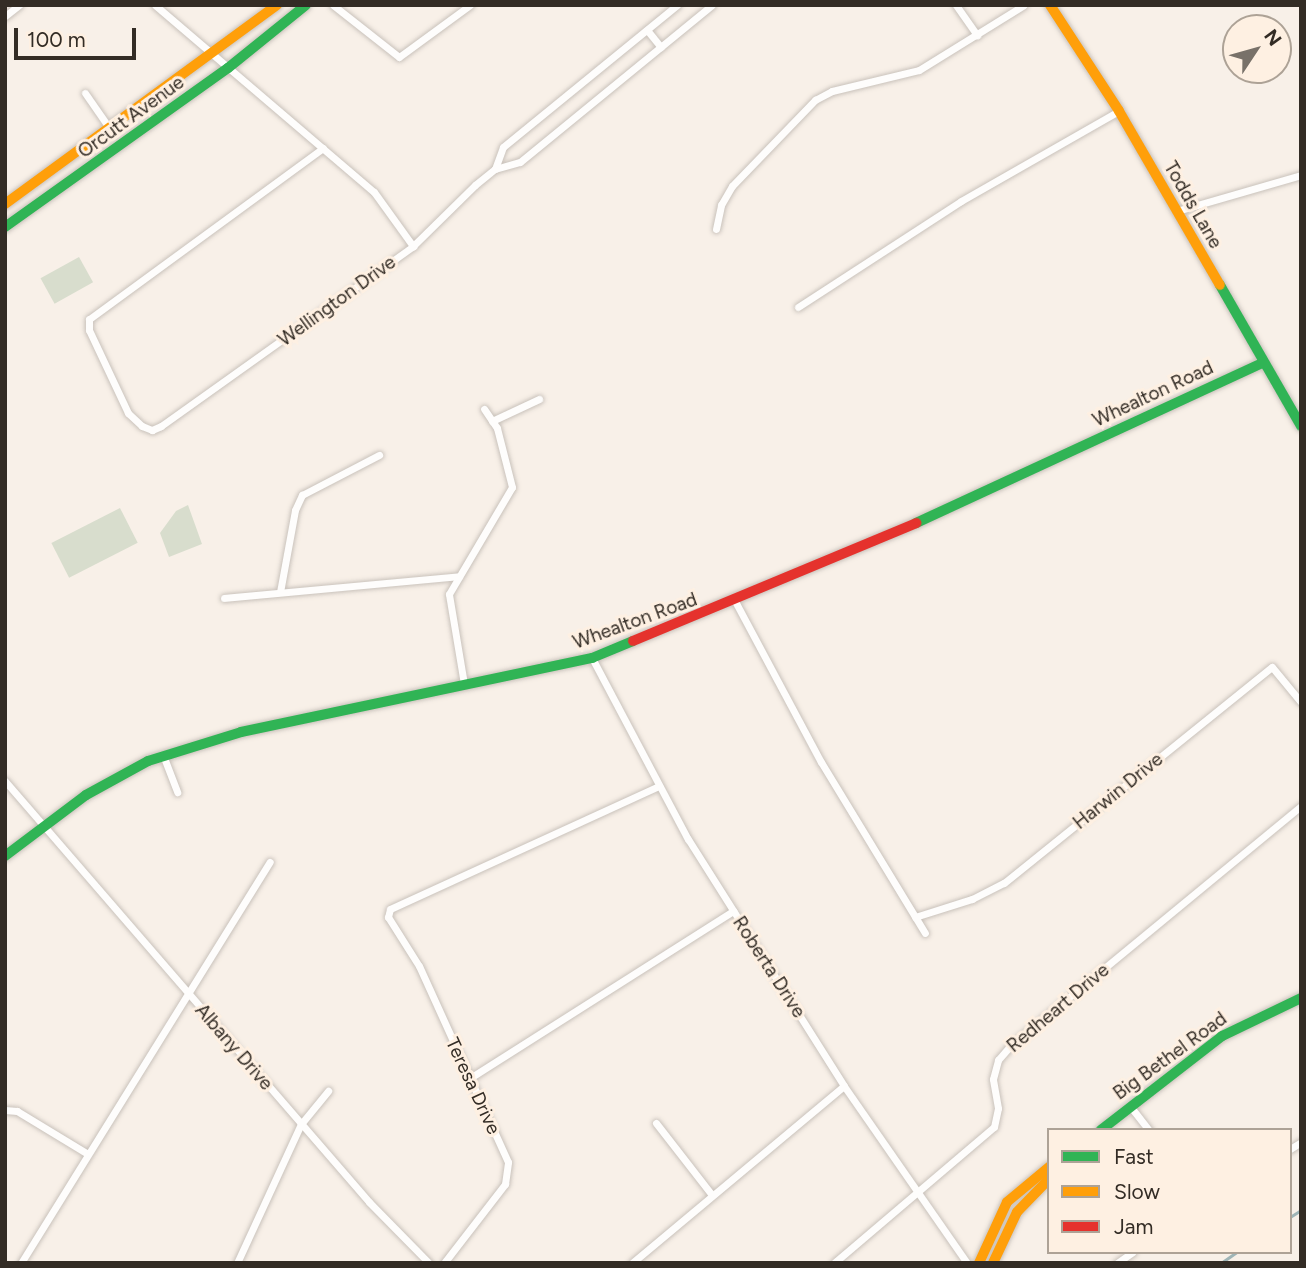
<!DOCTYPE html>
<html>
<head>
<meta charset="utf-8">
<style>
  body { margin:0 }
  #map { position:relative; width:1306px; height:1268px; overflow:hidden; background:#f8f0e8; font-family:Figtree,sans-serif }
  div>[style] { position:absolute }
  [style*='--x'] { left:calc(var(--x)*1px); top:calc(var(--y)*1px); width:calc(var(--w)*1px); rotate:calc(var(--a)*1deg) }
  .green>* { inset:0; background:#d8ddcd; transform-origin:0 0 }
  .stream>* { height:2.5px; margin:-1.25px; padding:0 1.25px; transform-origin:1.25px; border-radius:1.25px; background:#9eb4b6 }
  .roads { filter:drop-shadow(0 0 2px #c9c2bb) drop-shadow(0 0 2px #c9c2bb) }
  .street>* { height:7px; margin:-3.5px; padding:0 3.5px; transform-origin:3.5px; border-radius:3.5px; background:#fefdfc }
  .fast>* { height:10px; margin:-5px; padding:0 5px; transform-origin:5px; border-radius:5px; background:#30b455 }
  .slow>* { height:10px; margin:-5px; padding:0 5px; transform-origin:5px; border-radius:5px; background:#ff9f0a }
  .jam>* { height:10px; margin:-5px; padding:0 5px; transform-origin:5px; border-radius:5px; background:#e5322d }
  span { translate:-50% -50%; white-space:nowrap; text-align:center; line-height:1.15; -webkit-text-stroke:6px #fef0e2; paint-order:stroke }
  .street-label { font-size:19px; color:#332c25 }
  .frame { position:absolute; inset:0; border:7px solid #332c25; pointer-events:none }
  .legend { position:absolute; left:1047px; top:1128px; width:245px; height:126px; box-sizing:border-box; background:#fef0e2; border:2px solid #ada296; margin:0; padding:9px 12px; list-style:none; font-size:21px; color:#332c25 }
  .legend li { display:flex; align-items:center; gap:14px; height:35px }
  .legend b { width:35px; border:2px solid #ada296 }
  .north { position:absolute; left:1222px; top:14px; width:70px; height:70px; box-sizing:border-box; background:#fef0e2; border:2px solid #ada296; border-radius:50%; rotate:54deg; font-size:19px; font-weight:700; line-height:28px; text-align:center; color:#332c25 }
  .north::after { content:''; display:block; margin:auto; width:24px; height:32px; background:#787169; clip-path:polygon(50% 0,100% 100%,50% 72%,0 100%) }
  .scale { position:absolute; left:14px; top:28px; width:122px; height:32px; box-sizing:border-box; border:4px solid #332c25; border-top:0; padding-left:9px; font-size:21px; line-height:24px; white-space:nowrap; color:#332c25; -webkit-text-stroke:5px #fef0e2; paint-order:stroke }
</style>
</head>
<body>
<div id="map">
  <div class="green">
    <i style="left:79px;top:257px;width:29px;height:44px;rotate:61deg"></i>
    <i style="clip-path:polygon(188px 505px,202px 544px,169px 557px,160px 533px,176px 511px)"></i>
    <i style="left:120px;top:508px;width:39px;height:77px;rotate:63deg"></i>
  </div>
  <div class="stream">
    <i style="--x:1290;--y:1217;--w:13;--a:-32"></i>
    <i style="--x:1221;--y:1263;--w:19;--a:-35"></i>
  </div>
  <div class="roads">
    <div class="street">
      <i style="--x:155;--y:5;--w:288;--a:40.5"></i>
      <i style="--x:374;--y:192;--w:67;--a:54.2"></i>
      <i style="--x:333;--y:5;--w:84;--a:38.2"></i>
      <i style="--x:399;--y:57;--w:88;--a:-36.2"></i>
      <i style="--x:956;--y:5;--w:37;--a:55"></i>
      <i style="--x:5;--y:16;--w:18;--a:-38"></i>
      <i style="--x:647;--y:30;--w:22;--a:51"></i>
      <i style="--x:85;--y:93;--w:44;--a:55.2"></i>
      <i style="--x:323;--y:148;--w:290;--a:143.8"></i>
      <i style="--x:89;--y:319;--w:11;--a:90"></i>
      <i style="--x:89;--y:330;--w:92;--a:64.8"></i>
      <i style="--x:128;--y:413;--w:19;--a:43"></i>
      <i style="--x:142;--y:426;--w:11;--a:22"></i>
      <i style="--x:152;--y:430;--w:10;--a:-24"></i>
      <i style="--x:161;--y:426;--w:310;--a:-35.5"></i>
      <i style="--x:413;--y:246;--w:87;--a:-44.5"></i>
      <i style="--x:475;--y:185;--w:26;--a:-39"></i>
      <i style="--x:495;--y:169;--w:26;--a:-16"></i>
      <i style="--x:520;--y:162;--w:248;--a:-39.3"></i>
      <i style="--x:495;--y:169;--w:23;--a:-70"></i>
      <i style="--x:503;--y:147;--w:225;--a:-39.2"></i>
      <i style="--x:1177;--y:211;--w:129;--a:-16.2"></i>
      <i style="--x:716;--y:229;--w:25;--a:-78"></i>
      <i style="--x:721;--y:205;--w:22;--a:-60"></i>
      <i style="--x:732;--y:186;--w:120;--a:-46"></i>
      <i style="--x:815;--y:100;--w:19;--a:-28"></i>
      <i style="--x:832;--y:91;--w:89;--a:-13.6"></i>
      <i style="--x:919;--y:70;--w:123;--a:-31.8"></i>
      <i style="--x:798;--y:307;--w:194;--a:-33"></i>
      <i style="--x:961;--y:201;--w:182;--a:-29.7"></i>
      <i style="--x:492;--y:421;--w:52;--a:-25.1"></i>
      <i style="--x:280;--y:592;--w:83;--a:-79.6"></i>
      <i style="--x:295;--y:510;--w:17;--a:-65"></i>
      <i style="--x:302;--y:495;--w:87;--a:-27.5"></i>
      <i style="--x:224;--y:598;--w:236;--a:-5.3"></i>
      <i style="--x:736;--y:603;--w:180;--a:61.9"></i>
      <i style="--x:821;--y:762;--w:200;--a:58.7"></i>
      <i style="--x:592;--y:658;--w:205;--a:62.1"></i>
      <i style="--x:688;--y:839;--w:292;--a:57.7"></i>
      <i style="--x:844;--y:1086;--w:216;--a:55.2"></i>
      <i style="--x:464;--y:684;--w:91;--a:-99.5"></i>
      <i style="--x:449;--y:594;--w:124;--a:-59.5"></i>
      <i style="--x:512;--y:487;--w:61;--a:-104.3"></i>
      <i style="--x:497;--y:428;--w:23;--a:-124"></i>
      <i style="--x:163;--y:755;--w:40;--a:69"></i>
      <i style="--x:5;--y:781;--w:557;--a:49.15"></i>
      <i style="--x:369;--y:1202;--w:86;--a:45.5"></i>
      <i style="--x:915;--y:917;--w:60;--a:-17.5"></i>
      <i style="--x:972;--y:899;--w:36;--a:-27"></i>
      <i style="--x:1004;--y:883;--w:344;--a:-38.9"></i>
      <i style="--x:1272;--y:667;--w:45;--a:50.4"></i>
      <i style="--x:470;--y:1078;--w:312;--a:-32.4"></i>
      <i style="--x:1130;--y:1106;--w:31;--a:52"></i>
      <i style="--x:5;--y:1110;--w:12;--a:5"></i>
      <i style="--x:17;--y:1111;--w:81;--a:31.3"></i>
      <i style="--x:656;--y:1123;--w:91;--a:52.1"></i>
      <i style="--x:1290;--y:1149;--w:13;--a:-32"></i>
      <i style="--x:21;--y:1263;--w:472;--a:-58.2"></i>
      <i style="--x:237;--y:1263;--w:153;--a:-65.3"></i>
      <i style="--x:301;--y:1124;--w:43;--a:-50.7"></i>
      <i style="--x:444;--y:1263;--w:100;--a:-52.3"></i>
      <i style="--x:505;--y:1184;--w:22;--a:-82"></i>
      <i style="--x:508;--y:1162;--w:215;--a:-114.4"></i>
      <i style="--x:419;--y:966;--w:58;--a:-122.3"></i>
      <i style="--x:388;--y:917;--w:8;--a:-76"></i>
      <i style="--x:390;--y:909;--w:296;--a:-24.6"></i>
      <i style="--x:632;--y:1263;--w:276;--a:-39.9"></i>
      <i style="--x:834;--y:1263;--w:210;--a:-40.4"></i>
      <i style="--x:994;--y:1127;--w:19;--a:-78"></i>
      <i style="--x:998;--y:1108;--w:29;--a:-100"></i>
      <i style="--x:993;--y:1079;--w:20;--a:-75"></i>
      <i style="--x:998;--y:1060;--w:20;--a:-49"></i>
      <i style="--x:1011;--y:1045;--w:376;--a:-39.5"></i>
      <i style="--x:1117;--y:1263;--w:19;--a:-35"></i>
    </div>
    <div class="fast">
      <i style="--x:5;--y:227;--w:274;--a:-35.5"></i>
      <i style="--x:228;--y:68;--w:100;--a:-38.9"></i>
      <i style="--x:1220;--y:285;--w:163;--a:60.1"></i>
      <i style="--x:916;--y:523;--w:383;--a:-24.8"></i>
      <i style="--x:5;--y:856;--w:101;--a:-37"></i>
      <i style="--x:86;--y:795;--w:71;--a:-28.7"></i>
      <i style="--x:148;--y:761;--w:97;--a:-17.3"></i>
      <i style="--x:241;--y:732;--w:359;--a:-11.9"></i>
      <i style="--x:592;--y:658;--w:44;--a:-22.5"></i>
      <i style="--x:1101;--y:1130;--w:153;--a:-37.8"></i>
      <i style="--x:1222;--y:1036;--w:88;--a:-25.7"></i>
    </div>
    <div class="slow">
      <i style="--x:1050;--y:5;--w:126;--a:56.9"></i>
      <i style="--x:1119;--y:111;--w:201;--a:59.9"></i>
      <i style="--x:5;--y:204;--w:337;--a:-36.2"></i>
      <i style="--x:979;--y:1263;--w:67;--a:-65.3"></i>
      <i style="--x:1007;--y:1202;--w:55;--a:-39.8"></i>
      <i style="--x:993;--y:1263;--w:56;--a:-64.8"></i>
      <i style="--x:1017;--y:1212;--w:46;--a:-45.9"></i>
    </div>
    <div class="jam">
      <i style="--x:633;--y:641;--w:307;--a:-22.6"></i>
    </div>
  </div>
  <div class="street-label">
    <span style="left:131px;top:117px;rotate:-36deg">Orcutt Avenue</span>
    <span style="left:1193px;top:205px;rotate:60deg">Todds Lane</span>
    <span style="left:337px;top:301px;rotate:-36deg">Wellington Drive</span>
    <span style="left:1153px;top:394px;rotate:-25deg">Whealton Road</span>
    <span style="left:635px;top:621px;rotate:-20deg">Whealton Road</span>
    <span style="left:1118px;top:791px;rotate:-39deg">Harwin Drive</span>
    <span style="left:769px;top:967px;rotate:57deg">Roberta Drive</span>
    <span style="left:1058px;top:1008px;rotate:-40deg">Redheart Drive</span>
    <span style="left:234px;top:1047px;rotate:49deg">Albany Drive</span>
    <span style="left:1170px;top:1056px;rotate:-36deg">Big Bethel Road</span>
    <span style="left:473px;top:1086px;rotate:65deg">Teresa Drive</span>
  </div>
  <div class="frame"></div>
  <ul class="legend">
  <li><b style="height:9px;background:#30b455"></b>Fast</li>
  <li><b style="height:9px;background:#ff9f0a"></b>Slow</li>
  <li><b style="height:9px;background:#e5322d"></b>Jam</li>
  </ul>
  <div class="north">N</div>
  <div class="scale">100 m</div>
</div>
</body>
</html>
